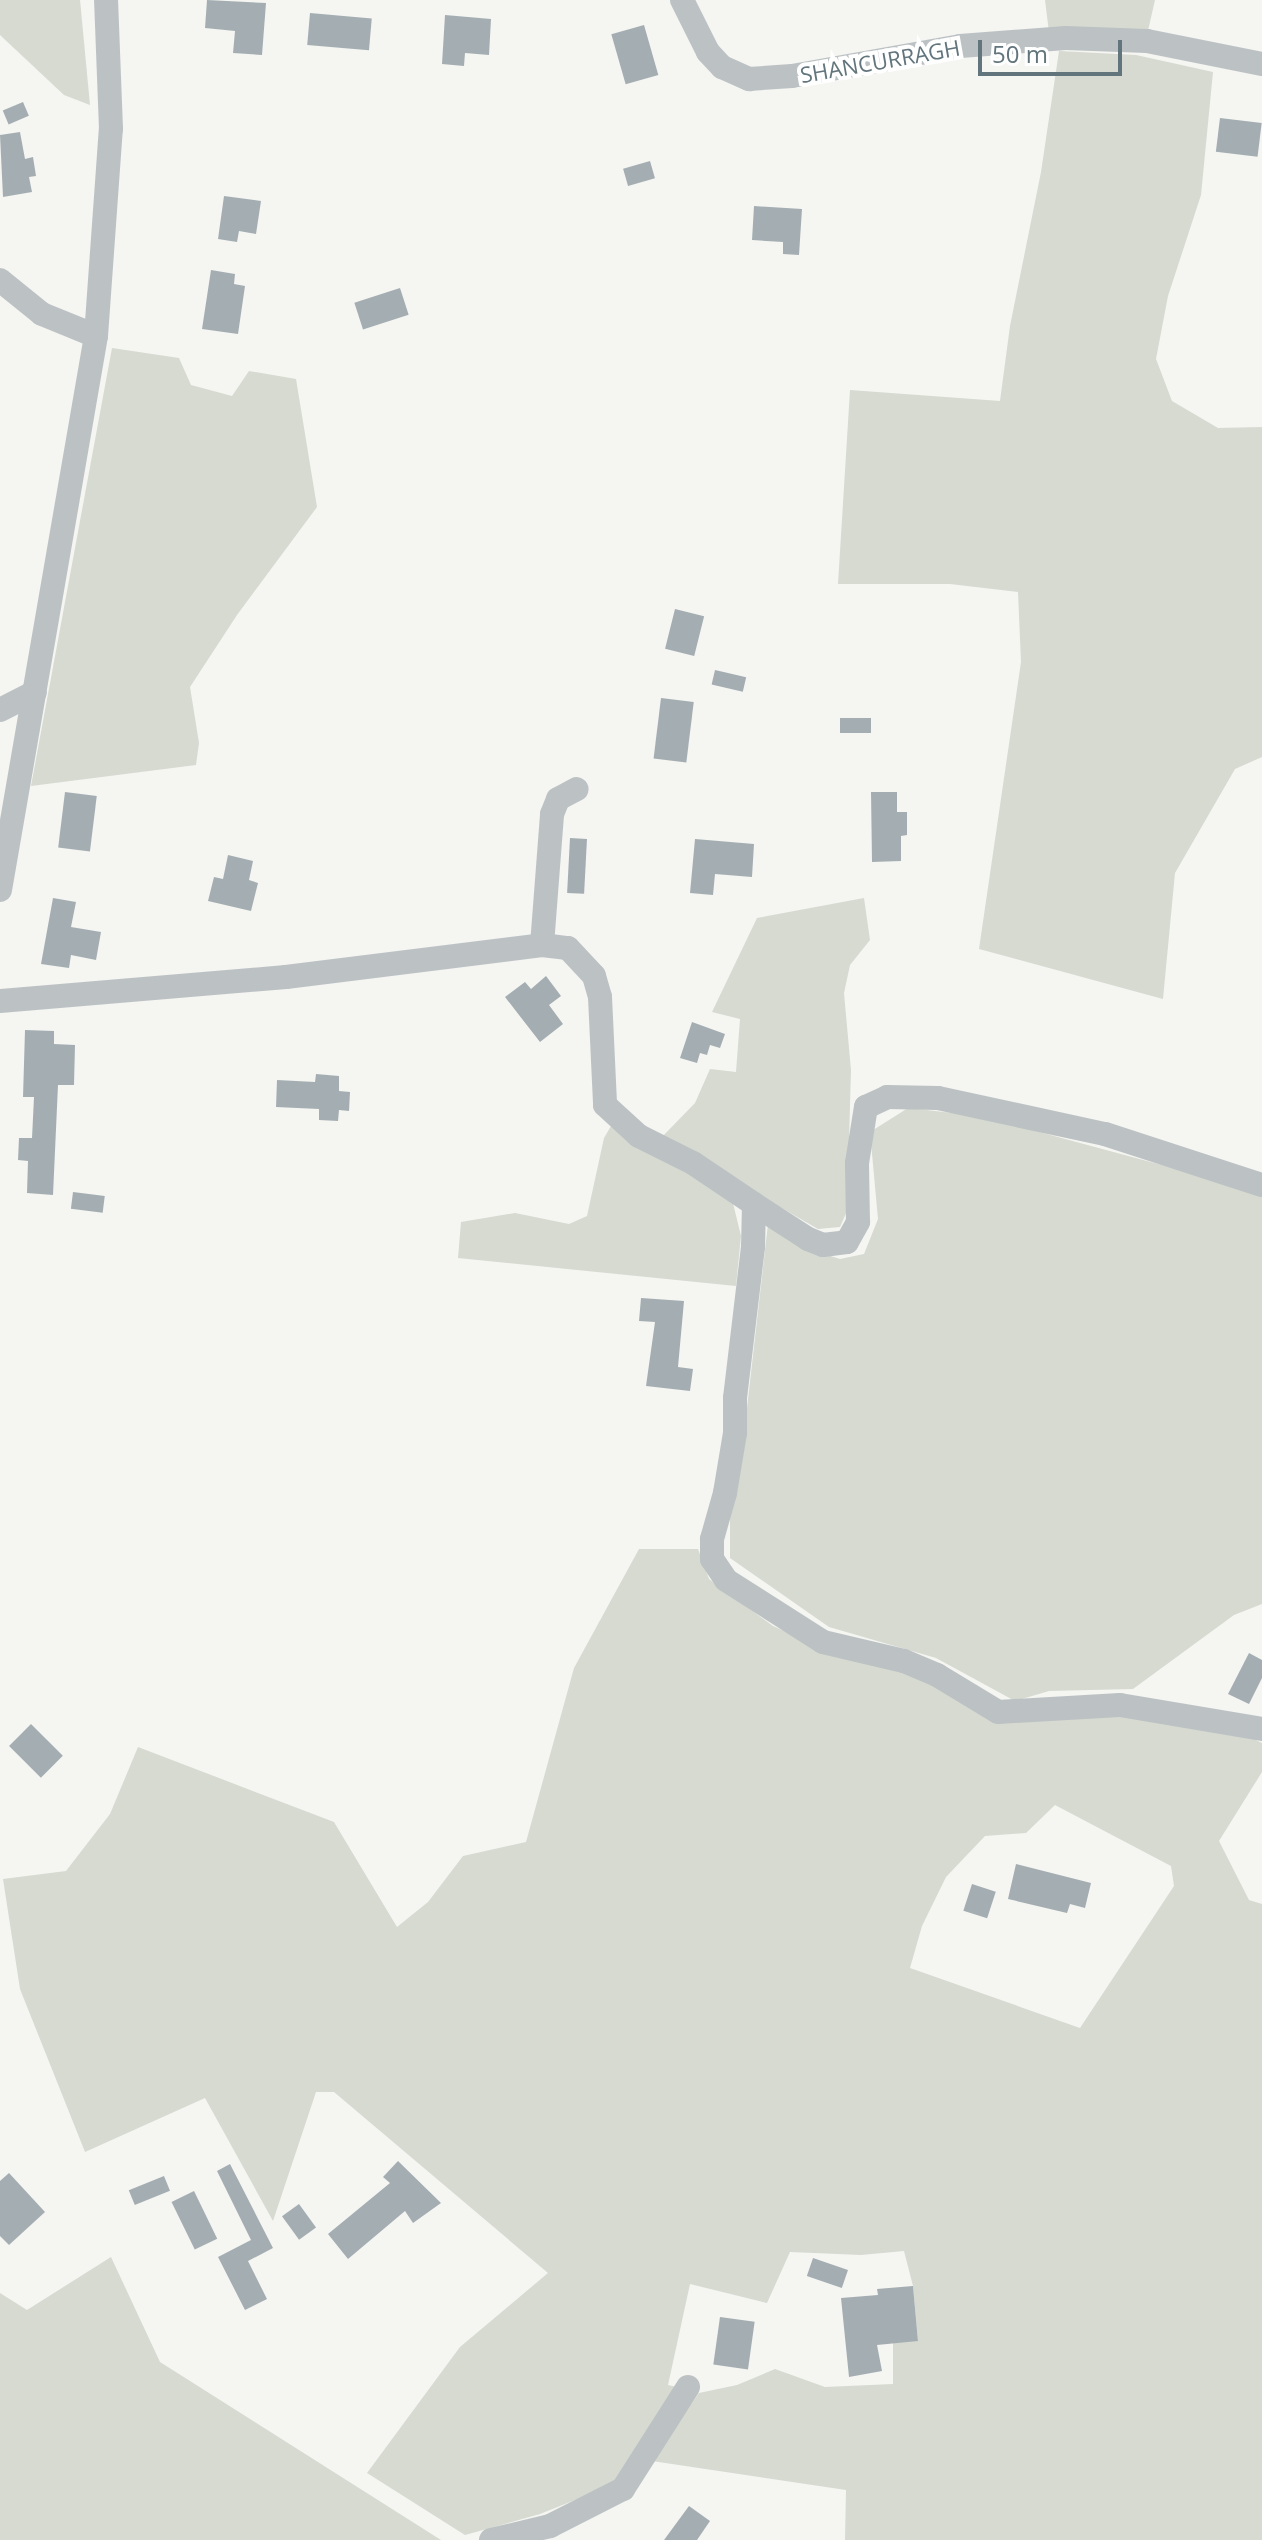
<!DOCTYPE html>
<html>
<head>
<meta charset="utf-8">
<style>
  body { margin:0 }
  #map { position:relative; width:1262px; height:2540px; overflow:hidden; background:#f5f5f2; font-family:"Open Sans",sans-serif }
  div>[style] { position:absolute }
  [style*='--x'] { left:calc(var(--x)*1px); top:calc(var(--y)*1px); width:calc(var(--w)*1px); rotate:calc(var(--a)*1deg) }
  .green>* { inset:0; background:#d6dad1 }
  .building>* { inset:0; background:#a4aeb2; transform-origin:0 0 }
  .minor>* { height:24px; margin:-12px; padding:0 12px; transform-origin:12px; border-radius:12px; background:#bcc2c4 }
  span { translate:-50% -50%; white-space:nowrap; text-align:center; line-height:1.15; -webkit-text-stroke:8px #fff; paint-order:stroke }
  .street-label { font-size:22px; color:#62757c }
  .scale { position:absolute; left:978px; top:40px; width:144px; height:36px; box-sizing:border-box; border:4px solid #62757c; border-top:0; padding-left:10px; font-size:24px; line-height:28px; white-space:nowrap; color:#62757c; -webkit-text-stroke:6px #fff; paint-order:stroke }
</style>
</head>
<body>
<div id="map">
  <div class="green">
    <i style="clip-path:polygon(0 0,80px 0,90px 105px,64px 95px,0 35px)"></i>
    <i style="clip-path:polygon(1045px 0,1155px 0,1147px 35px,1049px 32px)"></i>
    <i style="clip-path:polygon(1059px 51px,1136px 55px,1213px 72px,1201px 195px,1168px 296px,1156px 359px,1172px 401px,1218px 428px,1262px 427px,1262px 757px,1235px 769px,1175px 873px,1163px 999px,979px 949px,1021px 662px,1018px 592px,950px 584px,838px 584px,850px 390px,1000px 401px,1010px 326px,1041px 172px)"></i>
    <i style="clip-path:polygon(112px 348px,179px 358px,191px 385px,232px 396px,249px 371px,296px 379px,317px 507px,237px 615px,190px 687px,199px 743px,196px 765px,31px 786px)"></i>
    <i style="clip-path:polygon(864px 898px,870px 940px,850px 965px,844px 993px,851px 1070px,847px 1211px,840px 1227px,818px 1229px,661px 1138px,695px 1103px,710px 1069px,736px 1072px,740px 1019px,712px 1012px,757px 918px)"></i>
    <i style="clip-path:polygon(908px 1108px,980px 1116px,1262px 1192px,1262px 1604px,1234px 1615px,1133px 1689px,1049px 1691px,1015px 1701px,936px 1658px,829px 1627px,730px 1558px,730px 1516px,746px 1417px,768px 1224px,803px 1247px,840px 1259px,864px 1254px,878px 1219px,870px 1132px)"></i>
    <i style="clip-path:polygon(611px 1126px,732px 1199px,741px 1236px,736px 1286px,458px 1258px,461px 1222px,515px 1213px,569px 1224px,587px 1216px,604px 1138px)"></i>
    <i style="clip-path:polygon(evenodd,639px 1549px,698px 1549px,709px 1579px,773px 1626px,818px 1646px,912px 1670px,990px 1715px,1132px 1713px,1250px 1737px,1262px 1743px,1262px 1772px,1219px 1841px,1249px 1900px,1262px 1904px,1262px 2540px,845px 2540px,846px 2490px,652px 2461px,699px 2393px,737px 2385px,775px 2369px,825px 2387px,893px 2384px,893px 2343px,918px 2340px,913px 2286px,904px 2251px,861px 2255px,790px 2252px,767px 2303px,690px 2284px,668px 2385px,677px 2387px,620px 2482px,540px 2514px,465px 2535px,367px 2473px,460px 2347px,548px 2273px,334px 2092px,316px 2092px,273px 2221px,205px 2098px,85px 2152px,20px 1989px,3px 1879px,66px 1871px,110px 1814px,138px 1747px,334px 1822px,397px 1927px,428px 1902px,463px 1856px,526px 1842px,574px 1668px,639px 1549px,1055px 1805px,1171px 1866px,1174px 1886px,1080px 2028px,910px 1968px,922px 1926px,946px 1877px,985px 1836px,1026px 1833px,1055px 1805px)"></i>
    <i style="clip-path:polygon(111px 2257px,160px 2362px,441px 2540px,0 2540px,0 2293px,27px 2310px)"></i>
  </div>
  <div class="building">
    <i style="clip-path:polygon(207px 0,266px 3px,262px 55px,233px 53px,235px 31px,205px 28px)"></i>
    <i style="left:310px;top:13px;width:62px;height:32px;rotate:5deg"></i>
    <i style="clip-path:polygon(445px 15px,491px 19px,489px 55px,465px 53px,464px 66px,442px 64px)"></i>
    <i style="left:644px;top:25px;width:52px;height:34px;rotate:74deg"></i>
    <i style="left:23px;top:102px;width:15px;height:22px;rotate:67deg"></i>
    <i style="left:1220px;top:118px;width:42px;height:34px;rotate:7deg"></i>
    <i style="clip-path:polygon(20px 132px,25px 159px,33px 157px,36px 176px,29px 177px,32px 192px,3px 197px,0 135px)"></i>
    <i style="left:650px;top:161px;width:18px;height:28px;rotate:74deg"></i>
    <i style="clip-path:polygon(224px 196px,261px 201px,256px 234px,239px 231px,237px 242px,218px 239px)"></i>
    <i style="clip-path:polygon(754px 206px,802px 209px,799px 255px,783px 254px,783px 242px,752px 240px)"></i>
    <i style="clip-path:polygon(211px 270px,235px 274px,234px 284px,245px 286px,238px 334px,202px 329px)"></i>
    <i style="left:400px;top:288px;width:28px;height:48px;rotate:72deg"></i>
    <i style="left:675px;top:609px;width:30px;height:41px;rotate:14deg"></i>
    <i style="left:715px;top:670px;width:32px;height:15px;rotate:13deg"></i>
    <i style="left:661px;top:698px;width:33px;height:61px;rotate:7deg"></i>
    <i style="left:840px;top:718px;width:31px;height:15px"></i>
    <i style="left:65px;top:792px;width:32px;height:56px;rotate:7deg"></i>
    <i style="clip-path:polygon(871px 792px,897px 792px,897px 812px,907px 812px,907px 835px,901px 836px,901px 861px,872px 862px)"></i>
    <i style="left:570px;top:838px;width:17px;height:55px;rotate:3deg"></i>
    <i style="clip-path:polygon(695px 839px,754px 844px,752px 877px,715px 874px,713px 895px,690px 893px)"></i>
    <i style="clip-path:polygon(228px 855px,253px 861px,249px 880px,258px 883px,251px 911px,208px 901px,214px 877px,223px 879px)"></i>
    <i style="clip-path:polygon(53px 898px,76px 902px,71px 927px,101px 932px,96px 960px,71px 955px,69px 968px,41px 964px)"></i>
    <i style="clip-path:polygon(546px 976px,561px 996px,549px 1005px,563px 1024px,540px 1042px,505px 997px,525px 982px,531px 989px)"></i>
    <i style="clip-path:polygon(692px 1022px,725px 1034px,720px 1048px,710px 1045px,707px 1055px,700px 1053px,697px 1063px,680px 1058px)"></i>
    <i style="clip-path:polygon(25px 1030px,54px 1031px,54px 1044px,75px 1045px,74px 1085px,58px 1085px,53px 1195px,27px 1193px,28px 1161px,18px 1160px,19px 1138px,32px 1138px,34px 1097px,23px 1097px)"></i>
    <i style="clip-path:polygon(316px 1074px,339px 1076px,339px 1091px,350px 1092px,349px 1111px,339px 1110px,338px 1121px,319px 1120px,319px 1109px,276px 1107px,277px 1080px,315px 1082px)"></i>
    <i style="left:73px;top:1192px;width:32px;height:17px;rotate:7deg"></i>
    <i style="clip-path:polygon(641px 1298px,684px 1301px,678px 1367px,693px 1369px,690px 1391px,646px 1386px,655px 1322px,639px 1321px)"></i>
    <i style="clip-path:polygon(1249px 1653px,1262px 1660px,1262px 1678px,1249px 1704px,1228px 1694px)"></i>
    <i style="left:31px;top:1724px;width:45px;height:31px;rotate:45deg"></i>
    <i style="clip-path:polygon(1016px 1864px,1091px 1883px,1085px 1908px,1070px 1904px,1067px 1913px,1008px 1899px)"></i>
    <i style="left:972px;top:1884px;width:25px;height:28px;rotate:18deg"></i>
    <i style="clip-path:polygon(398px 2161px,441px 2203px,413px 2223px,405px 2211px,348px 2259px,328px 2234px,390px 2183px,383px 2177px)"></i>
    <i style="clip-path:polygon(230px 2164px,273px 2248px,248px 2261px,267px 2299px,245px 2310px,218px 2257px,251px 2240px,217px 2171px)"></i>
    <i style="clip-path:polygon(9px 2173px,45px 2212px,9px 2245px,0 2236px,0 2181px)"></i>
    <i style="left:164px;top:2176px;width:16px;height:38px;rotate:68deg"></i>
    <i style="left:194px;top:2191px;width:53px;height:25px;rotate:64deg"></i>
    <i style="left:299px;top:2204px;width:29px;height:21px;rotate:54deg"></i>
    <i style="left:813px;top:2258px;width:37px;height:19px;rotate:19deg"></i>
    <i style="clip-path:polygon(913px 2286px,918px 2341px,877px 2345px,882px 2371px,849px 2377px,841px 2298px,878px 2295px,877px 2289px)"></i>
    <i style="left:720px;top:2317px;width:35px;height:48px;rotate:8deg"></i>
    <i style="clip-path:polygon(689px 2506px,710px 2521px,697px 2540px,664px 2540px)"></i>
  </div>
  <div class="minor">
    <i style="--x:682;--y:0;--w:58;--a:63.4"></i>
    <i style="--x:708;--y:52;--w:21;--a:47"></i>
    <i style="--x:722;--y:67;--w:30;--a:24"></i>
    <i style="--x:749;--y:79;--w:43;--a:-4"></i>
    <i style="--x:792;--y:76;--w:171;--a:-10.1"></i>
    <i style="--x:960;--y:46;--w:106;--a:-4.3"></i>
    <i style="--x:1066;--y:38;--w:81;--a:2.1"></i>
    <i style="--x:1147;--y:41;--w:117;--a:11.3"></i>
    <i style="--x:0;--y:280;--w:54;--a:39"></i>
    <i style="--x:42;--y:314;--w:58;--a:22.2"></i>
    <i style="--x:0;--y:710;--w:39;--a:-27"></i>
    <i style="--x:0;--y:890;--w:562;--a:-80.17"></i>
    <i style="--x:96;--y:336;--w:208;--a:-85.9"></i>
    <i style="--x:111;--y:129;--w:129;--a:-92.2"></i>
    <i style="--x:542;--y:945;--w:131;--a:-85.6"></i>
    <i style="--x:552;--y:814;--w:16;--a:-68"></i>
    <i style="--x:558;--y:799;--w:21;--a:-28"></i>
    <i style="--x:0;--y:1001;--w:287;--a:-4.8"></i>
    <i style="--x:286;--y:977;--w:258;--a:-7.1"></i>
    <i style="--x:542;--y:945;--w:26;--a:7"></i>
    <i style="--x:568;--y:948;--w:38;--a:47"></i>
    <i style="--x:594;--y:976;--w:22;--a:74"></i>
    <i style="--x:600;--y:997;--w:108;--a:87.3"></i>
    <i style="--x:605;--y:1105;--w:46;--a:42.4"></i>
    <i style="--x:639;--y:1136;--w:60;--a:26.6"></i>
    <i style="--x:693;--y:1163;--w:73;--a:33.9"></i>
    <i style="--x:754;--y:1204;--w:43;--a:91.3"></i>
    <i style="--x:753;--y:1247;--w:152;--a:96.8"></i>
    <i style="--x:735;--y:1398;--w:35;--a:90"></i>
    <i style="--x:735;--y:1433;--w:61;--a:99.5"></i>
    <i style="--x:725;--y:1493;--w:48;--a:105.8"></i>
    <i style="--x:712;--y:1539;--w:20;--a:90"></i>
    <i style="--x:712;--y:1559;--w:25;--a:56"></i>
    <i style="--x:726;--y:1580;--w:115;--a:32.6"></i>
    <i style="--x:823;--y:1642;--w:83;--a:13.2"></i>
    <i style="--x:904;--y:1661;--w:36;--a:23"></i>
    <i style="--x:937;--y:1675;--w:71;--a:31.2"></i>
    <i style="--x:998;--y:1712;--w:122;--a:-3.3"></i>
    <i style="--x:1120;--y:1705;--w:144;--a:9.6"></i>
    <i style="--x:754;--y:1204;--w:64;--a:32.9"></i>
    <i style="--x:808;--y:1239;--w:16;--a:22"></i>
    <i style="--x:823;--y:1245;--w:24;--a:-7"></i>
    <i style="--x:847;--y:1242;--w:23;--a:-61"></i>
    <i style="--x:858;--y:1222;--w:59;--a:-91"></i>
    <i style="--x:857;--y:1163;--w:57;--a:-80.9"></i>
    <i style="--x:866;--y:1107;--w:23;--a:-25"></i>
    <i style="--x:887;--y:1097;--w:51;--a:1.1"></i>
    <i style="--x:938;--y:1098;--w:171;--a:12.2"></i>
    <i style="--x:1105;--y:1134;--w:165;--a:18"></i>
    <i style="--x:491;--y:2540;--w:61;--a:-13.3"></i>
    <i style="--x:550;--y:2526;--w:82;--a:-26.9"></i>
    <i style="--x:623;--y:2489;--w:121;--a:-57.5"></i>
  </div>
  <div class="street-label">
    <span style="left:880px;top:61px;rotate:-10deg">SHANCURRAGH</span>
  </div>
  <div class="scale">50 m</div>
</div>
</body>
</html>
